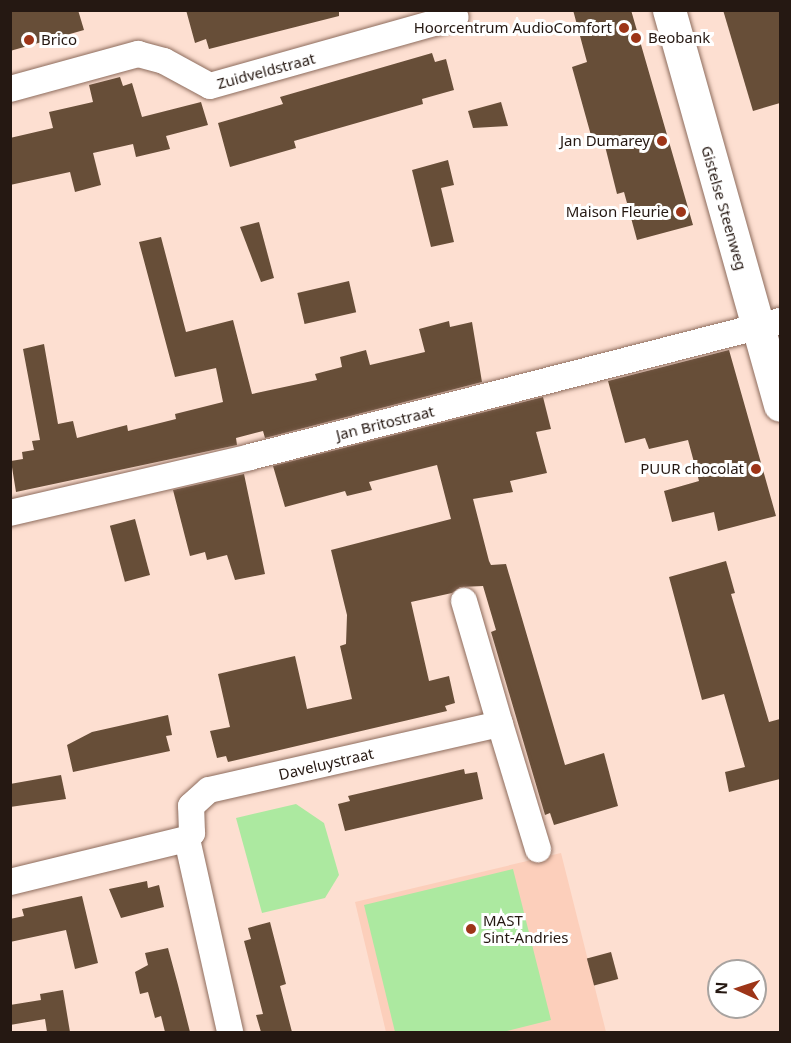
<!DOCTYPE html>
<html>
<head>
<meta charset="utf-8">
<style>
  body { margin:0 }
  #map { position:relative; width:791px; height:1043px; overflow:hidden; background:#fddfd1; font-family:"Noto Sans",sans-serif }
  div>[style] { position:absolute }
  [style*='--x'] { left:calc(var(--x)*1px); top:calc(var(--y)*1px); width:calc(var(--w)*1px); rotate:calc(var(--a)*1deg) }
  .built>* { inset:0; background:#fccfbb }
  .green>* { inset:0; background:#ace9a0 }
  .building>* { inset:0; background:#674e38; transform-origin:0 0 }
  .roads { filter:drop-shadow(0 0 2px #8d6c5d) drop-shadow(0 0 2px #8d6c5d) }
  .minor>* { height:26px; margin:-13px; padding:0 13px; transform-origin:13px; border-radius:13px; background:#fff }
  .secondary>* { height:33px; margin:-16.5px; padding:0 16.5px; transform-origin:16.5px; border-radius:16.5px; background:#fff }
  .dots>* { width:16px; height:16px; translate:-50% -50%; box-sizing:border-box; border:3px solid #fff; border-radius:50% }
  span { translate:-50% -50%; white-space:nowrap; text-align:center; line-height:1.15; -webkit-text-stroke:6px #fff; paint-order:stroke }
  .poi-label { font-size:15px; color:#251812 }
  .right { translate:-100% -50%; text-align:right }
  .left { translate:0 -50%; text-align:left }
  .street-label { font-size:15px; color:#251812 }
  .frame { position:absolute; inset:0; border:12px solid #251812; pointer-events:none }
  .north { position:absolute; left:707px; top:959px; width:60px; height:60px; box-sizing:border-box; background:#fff; border:2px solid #a8a3a0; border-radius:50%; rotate:273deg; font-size:16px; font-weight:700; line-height:24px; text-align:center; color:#251812 }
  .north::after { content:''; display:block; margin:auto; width:21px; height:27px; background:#9d3518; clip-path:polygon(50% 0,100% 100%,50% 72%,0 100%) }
</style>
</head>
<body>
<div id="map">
  <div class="built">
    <i style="clip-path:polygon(561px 853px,606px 1032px,386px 1032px,355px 902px)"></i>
  </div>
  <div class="green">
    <i style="clip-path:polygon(296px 804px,324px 823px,339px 875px,325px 898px,262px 913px,236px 818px)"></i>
    <i style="clip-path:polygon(513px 869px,551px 1020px,503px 1032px,395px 1032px,364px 905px)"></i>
  </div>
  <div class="building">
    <i style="clip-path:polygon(10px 10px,78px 10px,84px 30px,10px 51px)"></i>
    <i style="clip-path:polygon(186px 10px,339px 10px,339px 16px,209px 49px,206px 39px,195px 43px)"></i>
    <i style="clip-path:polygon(573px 10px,631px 10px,693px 225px,637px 240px,624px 192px,617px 194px,603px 138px,592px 139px,572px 67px,587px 62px)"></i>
    <i style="clip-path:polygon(723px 10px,780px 10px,780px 103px,753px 111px)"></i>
    <i style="clip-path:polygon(432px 53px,435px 62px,446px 59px,454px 90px,422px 99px,423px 104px,294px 141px,296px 148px,230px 167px,218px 123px,283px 104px,280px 97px)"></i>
    <i style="clip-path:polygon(120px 77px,123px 86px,132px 83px,142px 117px,201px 102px,208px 125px,166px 136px,170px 149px,136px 157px,133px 144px,93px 153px,101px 185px,75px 192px,70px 172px,10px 185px,10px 138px,53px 128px,49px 112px,93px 102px,89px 85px)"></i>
    <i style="clip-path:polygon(501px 102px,508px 126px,473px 128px,468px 111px)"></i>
    <i style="clip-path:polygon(448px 160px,454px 185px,441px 188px,454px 242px,431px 247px,412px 170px)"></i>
    <i style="clip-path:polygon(259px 222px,274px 278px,261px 282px,240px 227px)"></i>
    <i style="clip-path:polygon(161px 237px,186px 332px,233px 320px,252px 394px,317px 380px,315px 374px,342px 367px,340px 357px,366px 350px,370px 365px,425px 352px,419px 329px,449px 321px,450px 327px,472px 322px,482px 382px,265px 438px,263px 431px,236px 438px,237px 445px,16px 492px,11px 461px,23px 459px,22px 452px,34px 450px,32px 441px,40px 440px,23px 349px,44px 344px,58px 424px,73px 421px,77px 438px,127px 425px,128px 431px,176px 419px,175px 414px,223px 402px,216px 368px,175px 377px,139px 242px)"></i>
    <i style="left:349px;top:281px;width:32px;height:53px;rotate:77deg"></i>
    <i style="clip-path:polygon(729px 350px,776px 516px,718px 531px,714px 512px,672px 522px,664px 491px,699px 481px,688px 440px,649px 449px,645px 438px,625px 443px,608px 381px)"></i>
    <i style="clip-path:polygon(543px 397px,551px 429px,536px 432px,547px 473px,510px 481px,513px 492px,473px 499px,489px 561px,491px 565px,506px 564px,565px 765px,604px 753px,618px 806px,554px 825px,550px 813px,545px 815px,491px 632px,496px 630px,483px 586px,460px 587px,452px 593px,411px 602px,429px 681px,449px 676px,455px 703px,445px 706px,447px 711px,228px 762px,226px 756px,217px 758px,210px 731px,230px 727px,218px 674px,295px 656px,307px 709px,352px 699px,340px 646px,346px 644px,347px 615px,331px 550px,451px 519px,437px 465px,369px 482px,372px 490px,347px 496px,345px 491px,285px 507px,273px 466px)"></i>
    <i style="clip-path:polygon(244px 474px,265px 574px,235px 580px,227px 555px,207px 560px,205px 552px,190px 556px,173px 490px)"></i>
    <i style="left:135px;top:519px;width:58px;height:26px;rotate:75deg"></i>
    <i style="clip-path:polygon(726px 561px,735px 593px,731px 594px,769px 722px,780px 719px,780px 779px,729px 792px,725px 772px,745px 767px,739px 746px,724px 694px,702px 700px,669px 577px)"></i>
    <i style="clip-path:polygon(168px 715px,172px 735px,166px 736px,170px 751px,73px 772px,67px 745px,92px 732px)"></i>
    <i style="clip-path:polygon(464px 769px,465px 774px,477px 772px,483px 799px,345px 831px,338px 804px,350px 801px,348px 796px)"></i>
    <i style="clip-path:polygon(61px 775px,66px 799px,10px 807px,10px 784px)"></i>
    <i style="clip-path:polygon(147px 881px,148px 888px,159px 885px,164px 907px,121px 918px,109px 889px)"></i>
    <i style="clip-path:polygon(82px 896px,98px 963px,75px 969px,66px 930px,10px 942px,10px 919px,24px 916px,22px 909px)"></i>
    <i style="clip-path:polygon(270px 922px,286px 984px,280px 986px,292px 1032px,261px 1032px,256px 1015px,263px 1014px,244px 941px,251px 939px,248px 928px)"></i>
    <i style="clip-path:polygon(168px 948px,178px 985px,190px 1032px,165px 1032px,161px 1016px,155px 1018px,148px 992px,140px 994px,135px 972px,148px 965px,145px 953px)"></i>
    <i style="left:611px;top:952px;width:28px;height:25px;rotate:75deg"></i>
    <i style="clip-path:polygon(63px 990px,70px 1032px,47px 1032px,45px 1019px,10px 1025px,10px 1005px,41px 1000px,40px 994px)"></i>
  </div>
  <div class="roads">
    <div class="minor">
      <i style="--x:10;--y:89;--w:133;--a:-15.3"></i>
      <i style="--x:138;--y:54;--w:27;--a:15"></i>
      <i style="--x:164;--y:61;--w:52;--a:28.5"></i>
      <i style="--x:210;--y:86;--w:255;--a:-15.7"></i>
      <i style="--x:10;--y:513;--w:246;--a:-13.1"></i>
      <i style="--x:250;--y:457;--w:547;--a:-14.39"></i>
      <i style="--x:464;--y:601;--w:128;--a:73.7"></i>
      <i style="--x:187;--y:839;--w:8;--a:-50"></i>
      <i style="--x:192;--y:833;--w:27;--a:-92"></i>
      <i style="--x:191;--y:806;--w:24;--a:-42"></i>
      <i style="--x:209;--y:790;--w:298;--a:-12.8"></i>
      <i style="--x:500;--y:724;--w:131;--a:73.1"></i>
      <i style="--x:10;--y:882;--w:182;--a:-13.7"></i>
      <i style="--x:187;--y:839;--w:198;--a:77.4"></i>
    </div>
    <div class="secondary">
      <i style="--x:669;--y:10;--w:410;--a:74.3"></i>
    </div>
  </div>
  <div class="dots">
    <i style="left:624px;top:28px;background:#9d3518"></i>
    <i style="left:636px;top:38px;background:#9d3518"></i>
    <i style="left:29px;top:40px;background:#9d3518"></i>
    <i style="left:662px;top:141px;background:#9d3518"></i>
    <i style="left:681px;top:212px;background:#9d3518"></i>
    <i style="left:756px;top:469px;background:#9d3518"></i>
    <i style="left:471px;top:929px;background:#9d3518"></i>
  </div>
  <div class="poi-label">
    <span class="right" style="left:612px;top:28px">Hoorcentrum AudioComfort</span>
    <span class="left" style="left:648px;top:38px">Beobank</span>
    <span class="left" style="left:41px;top:40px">Brico</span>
    <span class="right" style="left:650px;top:141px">Jan Dumarey</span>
    <span class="right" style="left:669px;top:212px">Maison Fleurie</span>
    <span class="right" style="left:744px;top:469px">PUUR chocolat</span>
    <span class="left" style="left:483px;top:929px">MAST<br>Sint-Andries</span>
  </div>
  <div class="street-label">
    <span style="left:266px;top:71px;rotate:-15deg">Zuidveldstraat</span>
    <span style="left:724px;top:208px;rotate:74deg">Gistelse Steenweg</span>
    <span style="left:385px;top:423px;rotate:-14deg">Jan Britostraat</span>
    <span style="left:326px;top:764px;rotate:-13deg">Daveluystraat</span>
  </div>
  <div class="frame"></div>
  <div class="north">N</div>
</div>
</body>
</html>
